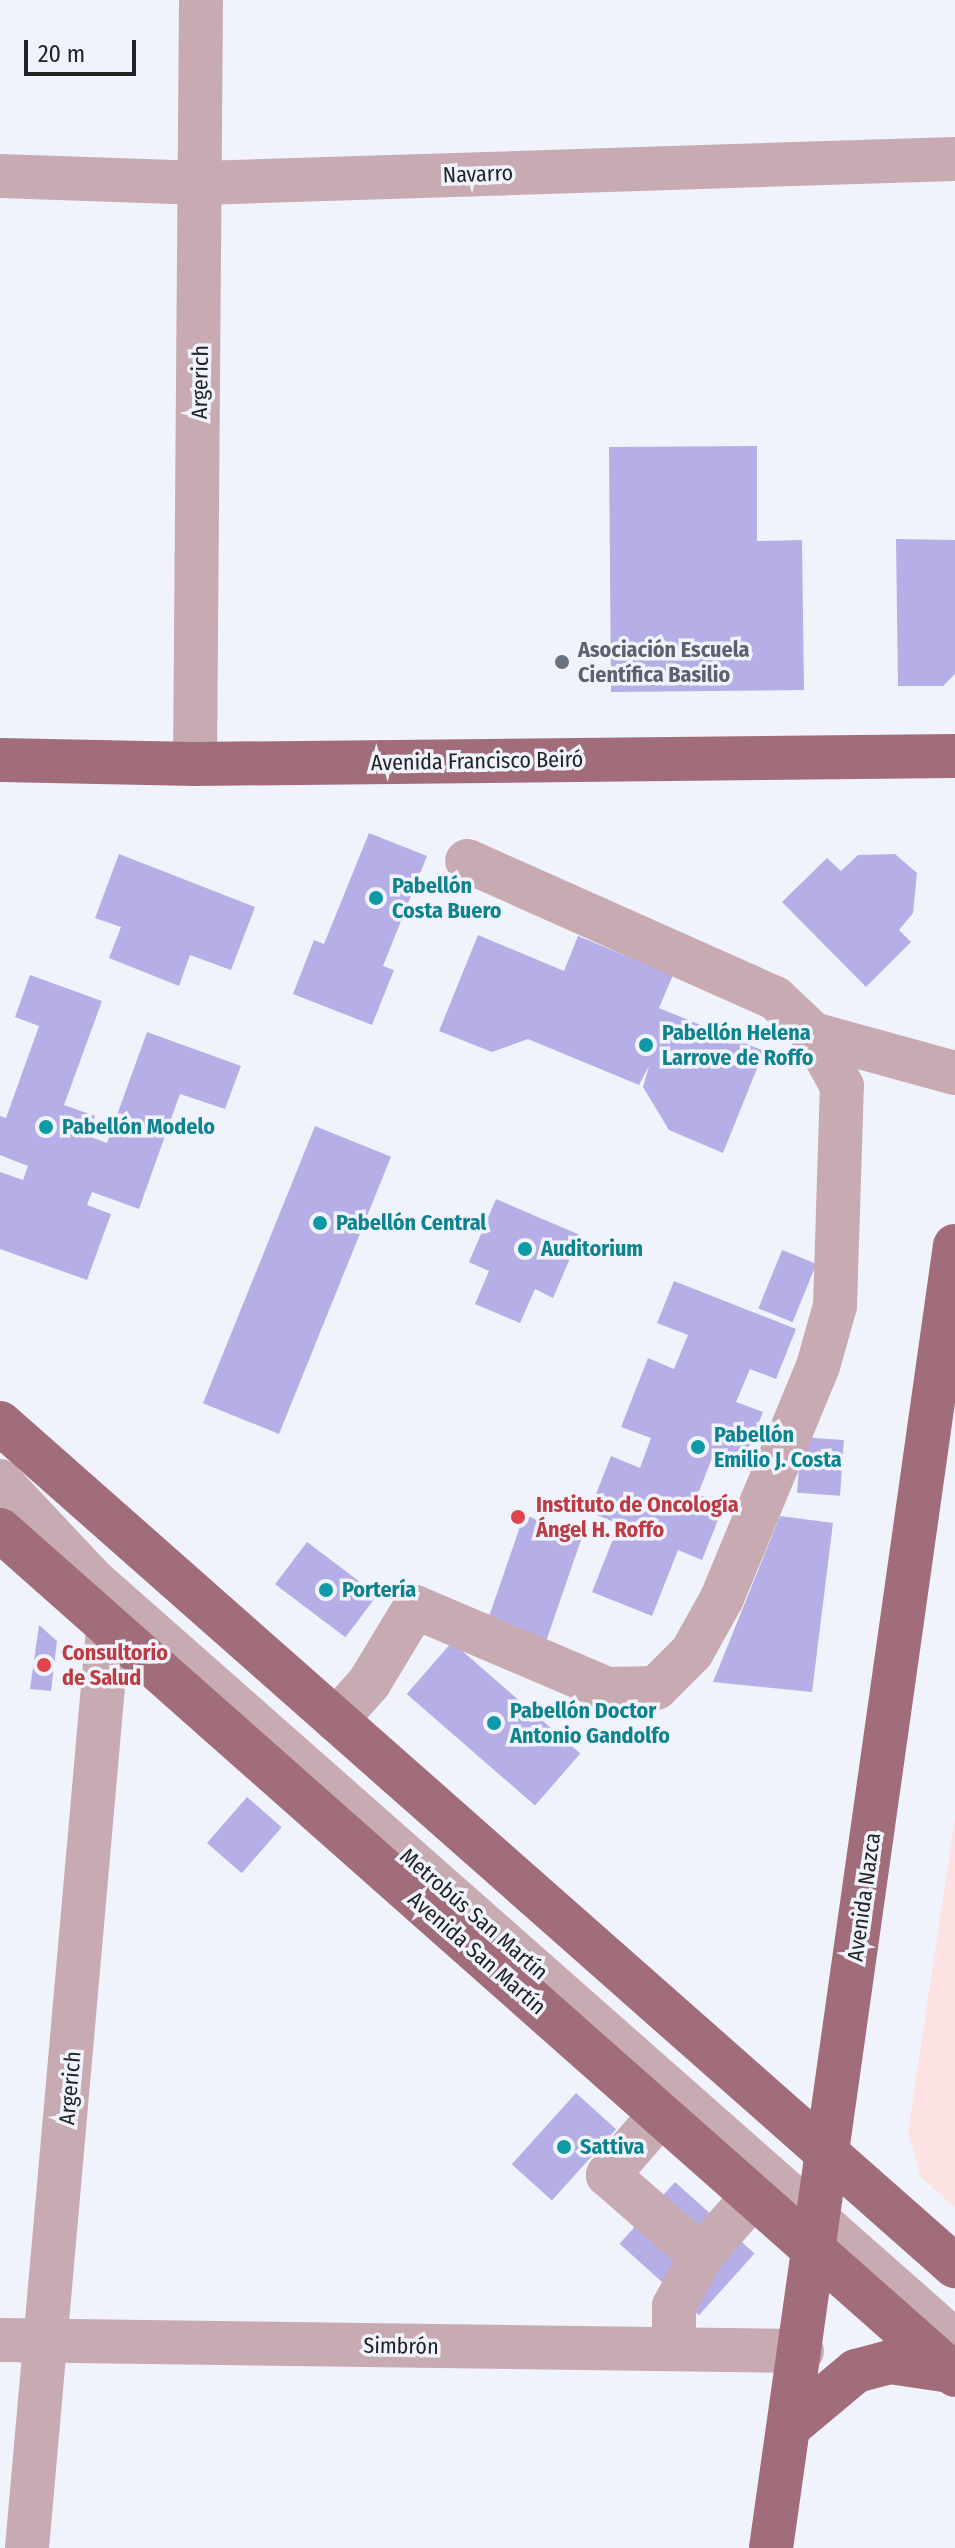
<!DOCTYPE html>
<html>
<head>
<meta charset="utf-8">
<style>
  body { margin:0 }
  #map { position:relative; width:955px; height:2548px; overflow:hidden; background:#f1f3fc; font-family:"Fira Sans Condensed",sans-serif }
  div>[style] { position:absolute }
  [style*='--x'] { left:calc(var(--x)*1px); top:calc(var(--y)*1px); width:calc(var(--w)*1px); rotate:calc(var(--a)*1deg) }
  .education>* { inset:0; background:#fde2e4 }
  .building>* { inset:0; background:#b6aee7; transform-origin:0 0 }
  .minor>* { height:44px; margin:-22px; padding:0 22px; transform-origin:22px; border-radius:22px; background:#c8abb2 }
  .major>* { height:44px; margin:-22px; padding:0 22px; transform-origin:22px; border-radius:22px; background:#a16d7b }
  .dots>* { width:22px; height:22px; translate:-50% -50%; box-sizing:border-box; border:4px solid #f1f3fc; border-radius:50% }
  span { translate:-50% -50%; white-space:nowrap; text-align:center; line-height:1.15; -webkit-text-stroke:7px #f1f3fc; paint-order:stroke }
  .street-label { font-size:22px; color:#222326 }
  .worship-label { font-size:22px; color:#5b616d; font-weight:700 }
  .left { translate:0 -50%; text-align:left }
  .culture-label { font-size:22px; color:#0d838f; font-weight:700 }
  .health-label { font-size:22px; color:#be3a42; font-weight:700 }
  .scale { position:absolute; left:24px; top:40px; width:112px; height:36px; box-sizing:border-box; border:4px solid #222326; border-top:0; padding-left:10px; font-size:24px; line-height:28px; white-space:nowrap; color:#222326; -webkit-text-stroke:6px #f1f3fc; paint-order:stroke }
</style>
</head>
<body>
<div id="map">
  <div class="education">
    <i style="clip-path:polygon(955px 1818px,955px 2208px,921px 2177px,908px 2132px)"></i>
  </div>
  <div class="building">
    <i style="clip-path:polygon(757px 446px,757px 541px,802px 540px,804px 690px,611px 692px,609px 447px)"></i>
    <i style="clip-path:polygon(896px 539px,955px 540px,955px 674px,943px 686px,898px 686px)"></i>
    <i style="clip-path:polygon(369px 833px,427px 856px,383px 966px,394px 970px,372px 1025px,293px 994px,314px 940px,324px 944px)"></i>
    <i style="clip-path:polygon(119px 854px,255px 907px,231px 970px,190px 955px,179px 986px,109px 958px,121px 927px,95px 918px)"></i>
    <i style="clip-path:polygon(895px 854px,917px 873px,913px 913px,899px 930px,911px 942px,866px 987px,782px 902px,827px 858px,841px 871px,858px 855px)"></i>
    <i style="clip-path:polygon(478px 935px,564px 971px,578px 936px,673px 975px,659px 1008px,764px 1051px,723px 1153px,669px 1130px,643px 1087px,649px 1066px,639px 1085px,528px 1039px,492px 1052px,439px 1031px)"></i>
    <i style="clip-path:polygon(30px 975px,102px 1001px,64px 1105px,95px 1116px,88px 1136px,107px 1143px,147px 1032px,241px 1066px,225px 1109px,180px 1094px,139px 1209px,92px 1192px,87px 1205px,111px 1214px,87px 1280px,0 1249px,0 1172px,23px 1180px,28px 1166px,0 1155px,0 1116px,6px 1118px,39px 1026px,15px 1017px)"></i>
    <i style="left:315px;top:1126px;width:82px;height:299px;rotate:22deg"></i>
    <i style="clip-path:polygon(496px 1199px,580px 1235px,553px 1298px,535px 1289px,520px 1323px,475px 1304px,489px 1271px,469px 1262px)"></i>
    <i style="left:782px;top:1250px;width:37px;height:63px;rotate:22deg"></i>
    <i style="clip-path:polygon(674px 1281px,796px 1329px,776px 1379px,750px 1369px,736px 1402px,763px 1412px,740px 1469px,712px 1458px,698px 1494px,724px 1505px,702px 1560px,678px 1550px,652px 1616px,592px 1592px,619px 1524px,589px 1512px,611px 1456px,640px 1468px,651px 1438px,621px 1427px,648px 1358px,674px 1369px,688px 1335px,657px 1323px)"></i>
    <i style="left:801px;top:1437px;width:43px;height:56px;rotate:4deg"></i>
    <i style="left:524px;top:1515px;width:62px;height:118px;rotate:19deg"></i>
    <i style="clip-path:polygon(780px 1516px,833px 1523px,812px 1692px,713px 1682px)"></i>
    <i style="left:307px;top:1542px;width:88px;height:53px;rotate:37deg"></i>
    <i style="clip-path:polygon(39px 1625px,57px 1641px,51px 1691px,30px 1689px)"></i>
    <i style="left:452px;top:1642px;width:170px;height:69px;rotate:41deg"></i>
    <i style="left:247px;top:1797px;width:46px;height:61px;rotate:41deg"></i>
    <i style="left:576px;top:2093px;width:54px;height:96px;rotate:42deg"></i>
    <i style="left:675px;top:2182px;width:107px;height:83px;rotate:42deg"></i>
  </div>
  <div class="minor">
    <i style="--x:0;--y:176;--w:202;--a:2"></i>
    <i style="--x:202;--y:183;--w:753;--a:-1.83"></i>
    <i style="--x:195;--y:764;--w:764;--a:-89.55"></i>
    <i style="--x:813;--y:1034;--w:147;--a:15.4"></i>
    <i style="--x:0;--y:1481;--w:136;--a:46.8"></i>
    <i style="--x:93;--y:1580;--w:1150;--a:41.44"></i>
    <i style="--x:336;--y:1720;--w:50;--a:-48.3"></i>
    <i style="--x:369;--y:1683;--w:89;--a:-58.8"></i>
    <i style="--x:415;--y:1607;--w:209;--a:23.1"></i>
    <i style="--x:607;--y:1689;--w:49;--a:-1.2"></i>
    <i style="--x:656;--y:1688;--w:51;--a:-45"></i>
    <i style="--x:692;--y:1652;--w:62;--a:-60.9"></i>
    <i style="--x:722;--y:1598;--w:251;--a:-67.5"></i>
    <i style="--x:818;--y:1366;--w:62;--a:-74.2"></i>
    <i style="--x:835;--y:1306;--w:220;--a:-88.2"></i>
    <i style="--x:842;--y:1086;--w:60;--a:-119.1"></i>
    <i style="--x:813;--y:1034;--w:52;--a:-136.5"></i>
    <i style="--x:775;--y:998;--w:337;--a:-156"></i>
    <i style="--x:661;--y:2114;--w:81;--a:131"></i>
    <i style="--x:608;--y:2175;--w:123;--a:41.1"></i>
    <i style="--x:0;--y:2340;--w:802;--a:0.79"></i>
    <i style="--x:674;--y:2349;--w:43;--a:-90"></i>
    <i style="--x:674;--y:2306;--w:57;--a:-61.6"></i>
    <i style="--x:701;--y:2256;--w:81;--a:-49"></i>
    <i style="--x:27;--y:2548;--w:923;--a:-84.96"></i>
  </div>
  <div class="major">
    <i style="--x:0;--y:760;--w:195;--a:1.2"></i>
    <i style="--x:195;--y:764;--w:760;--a:-0.6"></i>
    <i style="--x:0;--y:1423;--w:1274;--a:41.44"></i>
    <i style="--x:0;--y:1530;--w:1275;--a:41.5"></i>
    <i style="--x:790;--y:2426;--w:86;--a:-39.8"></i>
    <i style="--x:856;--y:2371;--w:35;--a:-15"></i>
    <i style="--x:890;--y:2362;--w:61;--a:8.5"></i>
    <i style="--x:771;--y:2548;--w:1315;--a:-81.96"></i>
  </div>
  <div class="dots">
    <i style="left:562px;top:662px;background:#6b7280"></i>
    <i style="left:376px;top:898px;background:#0f9aa8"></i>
    <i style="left:646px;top:1045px;background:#0f9aa8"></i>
    <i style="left:46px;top:1127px;background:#0f9aa8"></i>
    <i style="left:320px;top:1223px;background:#0f9aa8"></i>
    <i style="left:525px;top:1249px;background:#0f9aa8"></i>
    <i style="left:698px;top:1447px;background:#0f9aa8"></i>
    <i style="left:518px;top:1517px;background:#e0444e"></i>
    <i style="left:326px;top:1590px;background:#0f9aa8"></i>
    <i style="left:44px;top:1665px;background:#e0444e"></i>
    <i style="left:494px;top:1723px;background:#0f9aa8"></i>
    <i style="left:564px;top:2147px;background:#0f9aa8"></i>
  </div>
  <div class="street-label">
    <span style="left:478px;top:174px;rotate:-2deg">Navarro</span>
    <span style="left:200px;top:382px;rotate:-89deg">Argerich</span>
    <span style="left:477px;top:761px;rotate:-1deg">Avenida Francisco Beiró</span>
    <span style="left:864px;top:1897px;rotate:-82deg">Avenida Nazca</span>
    <span style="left:474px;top:1914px;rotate:41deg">Metrobús San Martín</span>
    <span style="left:477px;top:1953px;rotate:41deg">Avenida San Martín</span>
    <span style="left:70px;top:2088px;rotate:-85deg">Argerich</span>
    <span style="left:401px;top:2346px;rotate:1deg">Simbrón</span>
  </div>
  <div class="worship-label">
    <span class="left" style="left:578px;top:662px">Asociación Escuela<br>Científica Basilio</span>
  </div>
  <div class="culture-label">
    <span class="left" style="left:392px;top:898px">Pabellón<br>Costa Buero</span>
    <span class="left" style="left:662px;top:1045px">Pabellón Helena<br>Larrove de Roffo</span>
    <span class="left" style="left:62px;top:1127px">Pabellón Modelo</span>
    <span class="left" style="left:336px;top:1223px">Pabellón Central</span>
    <span class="left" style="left:541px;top:1249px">Auditorium</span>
    <span class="left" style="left:714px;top:1447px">Pabellón<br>Emilio J. Costa</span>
    <span class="left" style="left:342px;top:1590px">Portería</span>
    <span class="left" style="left:510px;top:1723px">Pabellón Doctor<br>Antonio Gandolfo</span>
    <span class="left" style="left:580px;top:2147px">Sattiva</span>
  </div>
  <div class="health-label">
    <span class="left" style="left:536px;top:1517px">Instituto de Oncología<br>Ángel H. Roffo</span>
    <span class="left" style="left:62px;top:1665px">Consultorio<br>de Salud</span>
  </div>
  <div class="scale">20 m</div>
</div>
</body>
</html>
